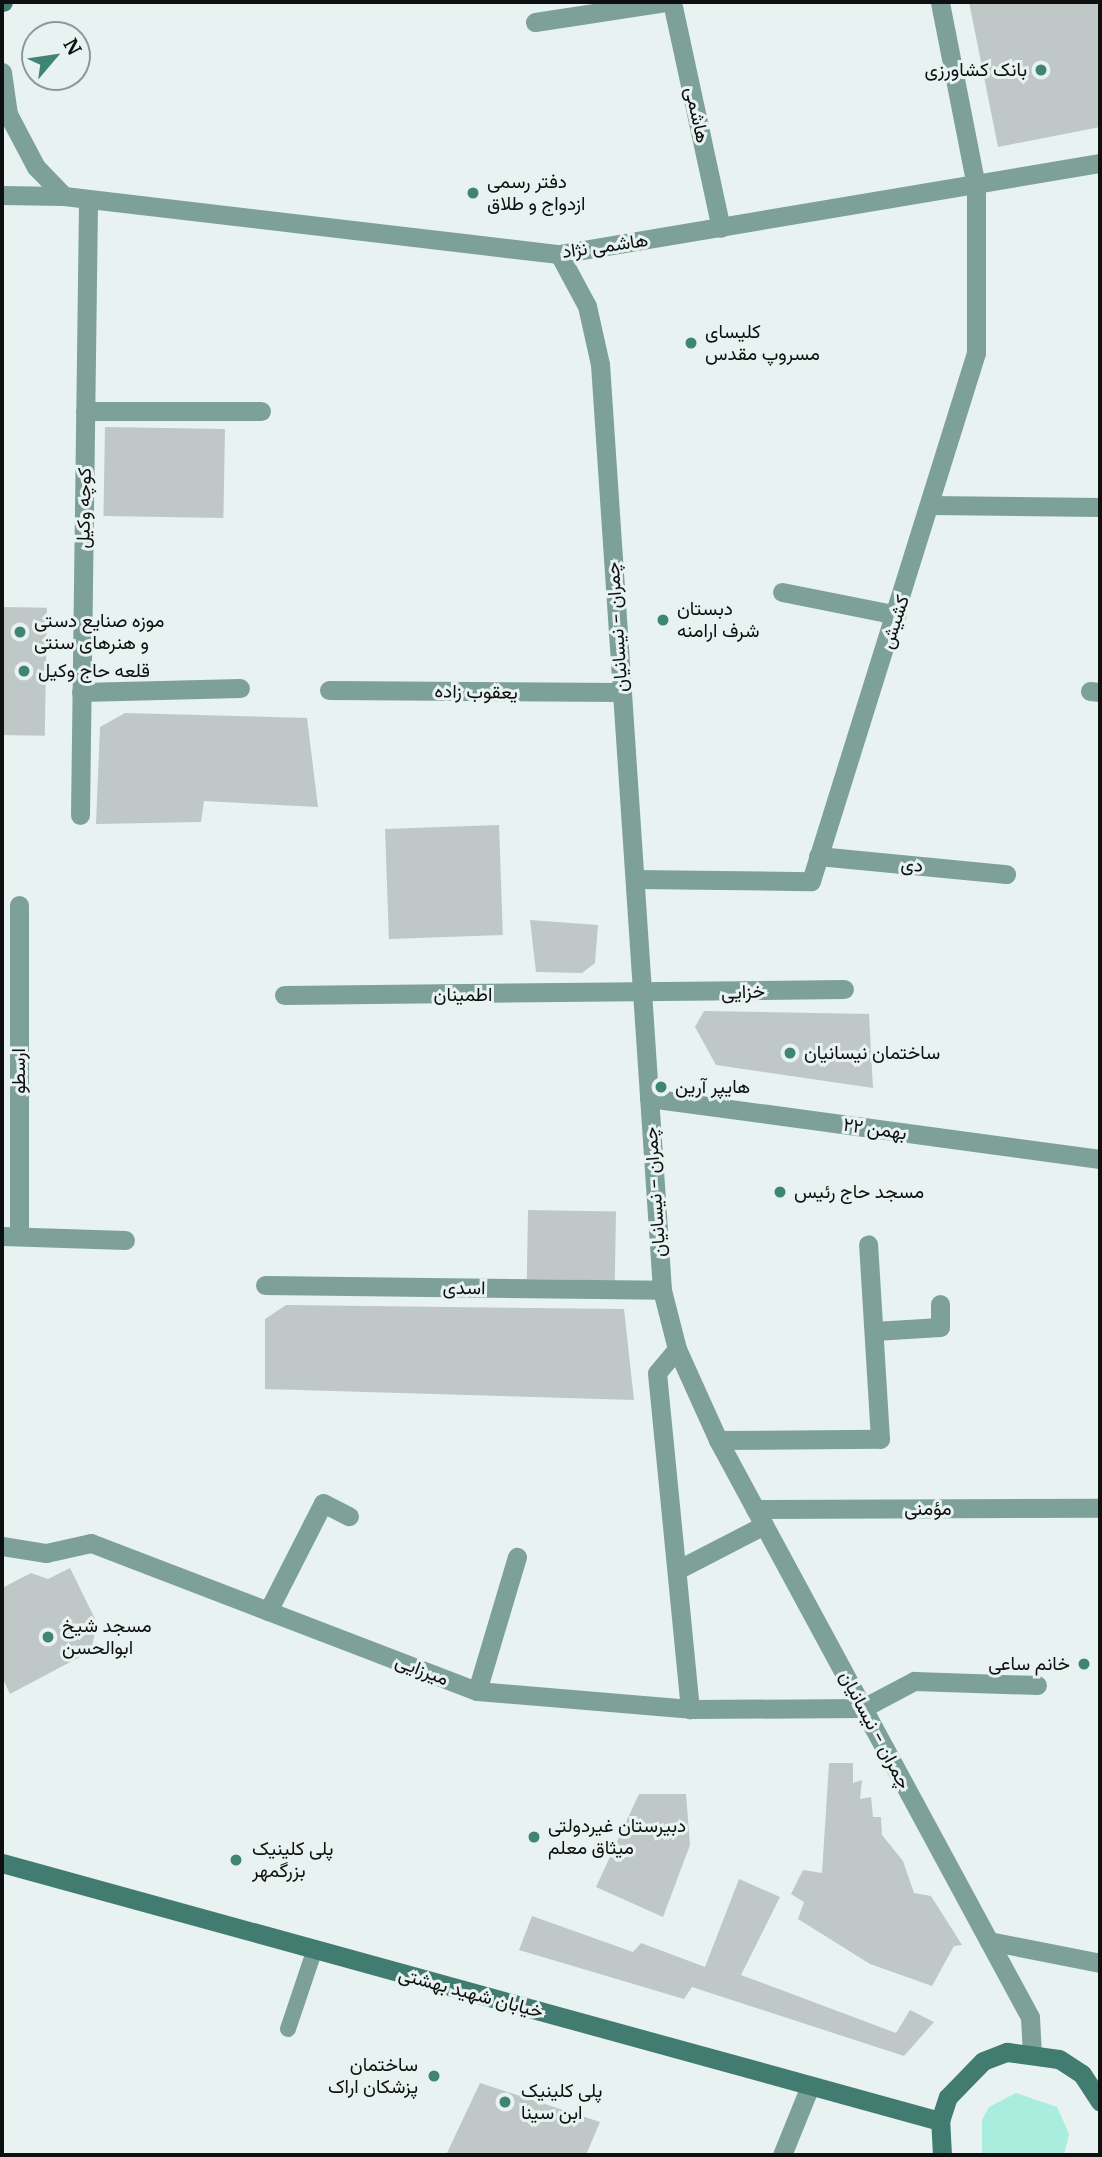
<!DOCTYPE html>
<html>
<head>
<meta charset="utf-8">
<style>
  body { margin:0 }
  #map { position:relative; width:1102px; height:2157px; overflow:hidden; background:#e8f2f0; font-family:Merriweather,Vazirmatn,serif }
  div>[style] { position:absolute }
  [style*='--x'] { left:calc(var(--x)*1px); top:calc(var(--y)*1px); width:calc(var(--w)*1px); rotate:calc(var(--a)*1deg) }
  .green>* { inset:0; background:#a8eddd }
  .building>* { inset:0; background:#bfc8c6; transform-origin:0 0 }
  .service>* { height:16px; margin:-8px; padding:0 8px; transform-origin:8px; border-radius:8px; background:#7da199 }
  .minor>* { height:19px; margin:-9.5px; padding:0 9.5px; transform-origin:9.5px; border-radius:9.5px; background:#7da199 }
  .tertiary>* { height:19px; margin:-9.5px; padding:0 9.5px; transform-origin:9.5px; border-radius:9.5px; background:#7da199 }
  .secondary>* { height:19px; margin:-9.5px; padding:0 9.5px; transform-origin:9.5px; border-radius:9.5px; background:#427b70 }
  .dots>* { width:19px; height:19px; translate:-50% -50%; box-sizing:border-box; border:4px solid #e8f2f0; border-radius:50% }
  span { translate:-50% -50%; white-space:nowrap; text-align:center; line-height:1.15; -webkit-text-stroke:6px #e8f2f0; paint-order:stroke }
  .poi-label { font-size:19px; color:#0d100f }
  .right { translate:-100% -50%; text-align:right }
  .left { translate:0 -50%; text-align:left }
  .street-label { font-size:19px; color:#0d100f }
  .frame { position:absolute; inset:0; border:4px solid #0d100f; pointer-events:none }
  .north { position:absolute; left:21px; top:21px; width:70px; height:70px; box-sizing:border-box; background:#e8f2f0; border:2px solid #909896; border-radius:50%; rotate:61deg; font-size:19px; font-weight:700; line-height:28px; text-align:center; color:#0d100f }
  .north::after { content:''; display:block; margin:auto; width:24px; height:32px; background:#408476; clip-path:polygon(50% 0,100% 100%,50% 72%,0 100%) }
</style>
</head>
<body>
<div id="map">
  <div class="green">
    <i style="clip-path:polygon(1016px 2093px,1057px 2107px,1069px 2134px,1064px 2155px,982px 2155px,982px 2120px,989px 2107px)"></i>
  </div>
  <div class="building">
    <i style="clip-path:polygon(969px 2px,1098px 2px,1100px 127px,998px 147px)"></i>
    <i style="left:105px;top:427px;width:120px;height:89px;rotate:1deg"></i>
    <i style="left:2px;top:607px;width:45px;height:128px;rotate:1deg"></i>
    <i style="clip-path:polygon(125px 713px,307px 718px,318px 807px,204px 801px,201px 822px,96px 824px,100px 727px)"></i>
    <i style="left:499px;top:825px;width:110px;height:114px;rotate:88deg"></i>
    <i style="clip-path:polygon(530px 920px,598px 925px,595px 963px,582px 973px,536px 972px)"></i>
    <i style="clip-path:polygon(704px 1011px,869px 1014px,873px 1088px,716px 1065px,695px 1027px)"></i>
    <i style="left:528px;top:1210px;width:88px;height:69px;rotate:1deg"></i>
    <i style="clip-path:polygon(286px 1305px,624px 1309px,634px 1400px,265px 1389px,265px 1319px)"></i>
    <i style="clip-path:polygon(70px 1568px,97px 1623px,91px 1651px,10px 1694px,2px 1677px,2px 1588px,31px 1573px,48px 1579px)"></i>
    <i style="clip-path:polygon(829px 1763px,853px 1763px,853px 1783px,862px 1780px,860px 1799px,871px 1797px,873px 1817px,881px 1817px,882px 1835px,903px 1861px,914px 1893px,931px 1896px,962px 1945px,954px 1946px,932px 1986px,870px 1964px,798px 1919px,804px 1902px,791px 1894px,803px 1870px,822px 1873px)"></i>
    <i style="clip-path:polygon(639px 1794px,686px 1794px,690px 1845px,663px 1917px,596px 1887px)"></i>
    <i style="clip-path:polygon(739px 1879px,780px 1897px,741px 1975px,896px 2033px,910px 2010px,934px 2022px,904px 2056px,692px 1987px,684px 1999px,519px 1950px,532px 1916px,633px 1952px,641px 1943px,705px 1967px)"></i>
    <i style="clip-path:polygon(480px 2083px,600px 2122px,586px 2155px,446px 2155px)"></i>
  </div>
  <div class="service">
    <i style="--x:288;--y:2029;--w:84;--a:-71.4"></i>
  </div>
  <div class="minor">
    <i style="--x:672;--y:2;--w:231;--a:77.8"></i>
    <i style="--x:535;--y:22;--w:132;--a:-8.7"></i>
    <i style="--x:85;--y:411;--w:176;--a:0"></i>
    <i style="--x:930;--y:505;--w:170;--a:0.7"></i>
    <i style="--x:782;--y:592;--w:117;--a:11.3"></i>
    <i style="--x:329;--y:690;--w:293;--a:0.4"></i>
    <i style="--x:1090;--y:691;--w:10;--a:6"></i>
    <i style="--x:81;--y:692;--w:159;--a:-1.4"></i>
    <i style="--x:80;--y:815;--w:615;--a:-89.25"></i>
    <i style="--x:818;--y:856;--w:189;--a:5.5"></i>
    <i style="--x:635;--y:879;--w:176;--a:0.7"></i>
    <i style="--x:811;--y:881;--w:553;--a:-72.65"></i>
    <i style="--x:976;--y:353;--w:167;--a:-90"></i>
    <i style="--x:976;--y:186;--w:187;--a:-101.1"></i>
    <i style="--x:284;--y:995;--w:560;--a:-0.61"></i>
    <i style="--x:2;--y:1236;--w:123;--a:1.9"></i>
    <i style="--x:19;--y:1236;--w:331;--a:-90"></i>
    <i style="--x:265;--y:1285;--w:397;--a:0.7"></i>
    <i style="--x:874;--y:1331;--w:66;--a:-3.5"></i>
    <i style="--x:940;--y:1327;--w:23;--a:-90"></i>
    <i style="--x:677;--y:1349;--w:31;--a:130"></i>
    <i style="--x:657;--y:1373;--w:338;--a:84.4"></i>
    <i style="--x:718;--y:1440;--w:162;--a:-0.4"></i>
    <i style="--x:880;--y:1439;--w:195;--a:-93.5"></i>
    <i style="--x:755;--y:1509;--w:345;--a:-0.2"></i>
    <i style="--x:2;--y:1546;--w:45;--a:9"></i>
    <i style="--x:46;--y:1553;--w:46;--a:-12.5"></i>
    <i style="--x:91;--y:1543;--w:413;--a:21"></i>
    <i style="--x:477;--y:1691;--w:214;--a:4.8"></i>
    <i style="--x:690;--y:1709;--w:173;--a:-0.3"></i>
    <i style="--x:863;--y:1708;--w:58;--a:-27.9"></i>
    <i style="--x:914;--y:1681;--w:123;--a:1.9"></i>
    <i style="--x:677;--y:1570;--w:98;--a:-27.3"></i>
    <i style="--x:268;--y:1611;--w:121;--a:-63"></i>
    <i style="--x:323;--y:1503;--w:29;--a:27"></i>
    <i style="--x:477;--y:1691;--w:140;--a:-73.4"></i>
    <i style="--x:989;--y:1941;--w:113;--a:11.2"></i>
    <i style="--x:782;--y:2155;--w:74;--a:-67.9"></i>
  </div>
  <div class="tertiary">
    <i style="--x:2;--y:72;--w:42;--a:81.9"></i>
    <i style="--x:8;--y:114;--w:60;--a:62.2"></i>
    <i style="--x:36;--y:167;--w:40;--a:46"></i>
    <i style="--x:2;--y:195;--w:62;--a:0.9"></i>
    <i style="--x:64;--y:196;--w:498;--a:6.7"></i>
    <i style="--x:559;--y:254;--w:549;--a:-9.55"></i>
    <i style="--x:559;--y:254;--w:59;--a:61.7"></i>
    <i style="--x:587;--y:306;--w:59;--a:77.4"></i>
    <i style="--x:600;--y:364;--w:928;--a:86.17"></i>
    <i style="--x:662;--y:1290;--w:61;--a:75.7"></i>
    <i style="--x:677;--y:1349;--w:100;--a:65.7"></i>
    <i style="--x:718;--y:1440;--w:656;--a:61.6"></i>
    <i style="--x:1030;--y:2017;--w:35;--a:87"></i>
    <i style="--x:649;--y:1098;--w:455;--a:7.7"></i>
  </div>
  <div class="secondary">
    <i style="--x:2;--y:2;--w:1;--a:0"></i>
    <i style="--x:2;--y:1863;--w:973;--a:15.38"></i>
    <i style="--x:942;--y:2155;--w:34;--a:-93"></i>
    <i style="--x:940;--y:2121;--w:25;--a:-72"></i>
    <i style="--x:948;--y:2097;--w:50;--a:-45.8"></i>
    <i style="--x:983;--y:2061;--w:26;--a:-21"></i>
    <i style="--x:1007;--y:2052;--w:52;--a:7.7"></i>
    <i style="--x:1059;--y:2059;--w:27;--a:33"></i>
    <i style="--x:1082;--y:2074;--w:33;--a:57"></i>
  </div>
  <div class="dots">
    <i style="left:1041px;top:70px;background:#408476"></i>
    <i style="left:473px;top:193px;background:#408476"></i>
    <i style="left:691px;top:343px;background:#408476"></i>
    <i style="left:663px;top:620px;background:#408476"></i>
    <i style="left:20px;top:632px;background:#408476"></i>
    <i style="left:24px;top:671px;background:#408476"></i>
    <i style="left:790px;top:1053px;background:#408476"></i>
    <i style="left:661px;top:1087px;background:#408476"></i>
    <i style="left:780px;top:1192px;background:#408476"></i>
    <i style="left:48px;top:1637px;background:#408476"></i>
    <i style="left:1084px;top:1664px;background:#408476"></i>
    <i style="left:534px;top:1837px;background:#408476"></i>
    <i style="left:236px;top:1860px;background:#408476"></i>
    <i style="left:434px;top:2076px;background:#408476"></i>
    <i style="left:505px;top:2102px;background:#408476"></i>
  </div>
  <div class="poi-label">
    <span class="right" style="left:1027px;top:70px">بانک کشاورزی</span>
    <span class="left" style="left:487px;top:193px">دفتر رسمی<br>ازدواج و طلاق</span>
    <span class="left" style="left:705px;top:343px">کلیسای<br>مسروپ مقدس</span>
    <span class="left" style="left:677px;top:620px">دبستان<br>شرف ارامنه</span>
    <span class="left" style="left:34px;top:632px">موزه صنایع دستی<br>و هنرهای سنتی</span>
    <span class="left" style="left:38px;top:671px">قلعه حاج وکیل</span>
    <span class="left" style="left:804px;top:1053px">ساختمان نیسانیان</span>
    <span class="left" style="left:675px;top:1087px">هایپر آرین</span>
    <span class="left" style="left:794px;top:1192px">مسجد حاج رئیس</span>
    <span class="left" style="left:62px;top:1637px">مسجد شیخ<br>ابوالحسن</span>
    <span class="right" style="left:1070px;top:1664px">خانم ساعی</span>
    <span class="left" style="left:548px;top:1837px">دبیرستان غیردولتی<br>میثاق معلم</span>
    <span class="left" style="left:252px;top:1860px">پلی کلینیک<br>بزرگمهر</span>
    <span class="right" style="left:418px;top:2076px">ساختمان<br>پزشکان اراک</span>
    <span class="left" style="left:521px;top:2102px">پلی کلینیک<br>ابن سینا</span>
  </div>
  <div class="street-label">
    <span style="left:697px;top:115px;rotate:78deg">هاشمی</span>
    <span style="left:605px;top:246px;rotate:-8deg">هاشمی نژاد</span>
    <span style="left:84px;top:508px;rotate:-89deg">کوچه وکیل</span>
    <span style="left:895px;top:622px;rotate:-72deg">کشیش</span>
    <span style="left:617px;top:627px;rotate:-94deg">چمران - نیسانیان</span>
    <span style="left:476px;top:692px;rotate:1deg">یعقوب زاده</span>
    <span style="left:912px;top:865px;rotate:5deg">دی</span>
    <span style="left:743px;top:992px;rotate:-2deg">خزایی</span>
    <span style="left:463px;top:995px">اطمینان</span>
    <span style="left:19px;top:1071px;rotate:-90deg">ارسطو</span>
    <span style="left:875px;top:1129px;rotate:8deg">۲۲ بهمن</span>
    <span style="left:655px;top:1192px;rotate:-94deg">چمران - نیسانیان</span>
    <span style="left:464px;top:1288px;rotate:1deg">اسدی</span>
    <span style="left:928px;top:1509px">مؤمنی</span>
    <span style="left:422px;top:1670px;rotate:21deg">میرزایی</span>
    <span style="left:875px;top:1730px;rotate:62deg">چمران - نیسانیان</span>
    <span style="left:471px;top:1993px;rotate:15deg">خیابان شهید بهشتی</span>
  </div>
  <div class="frame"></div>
  <div class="north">N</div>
</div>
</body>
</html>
